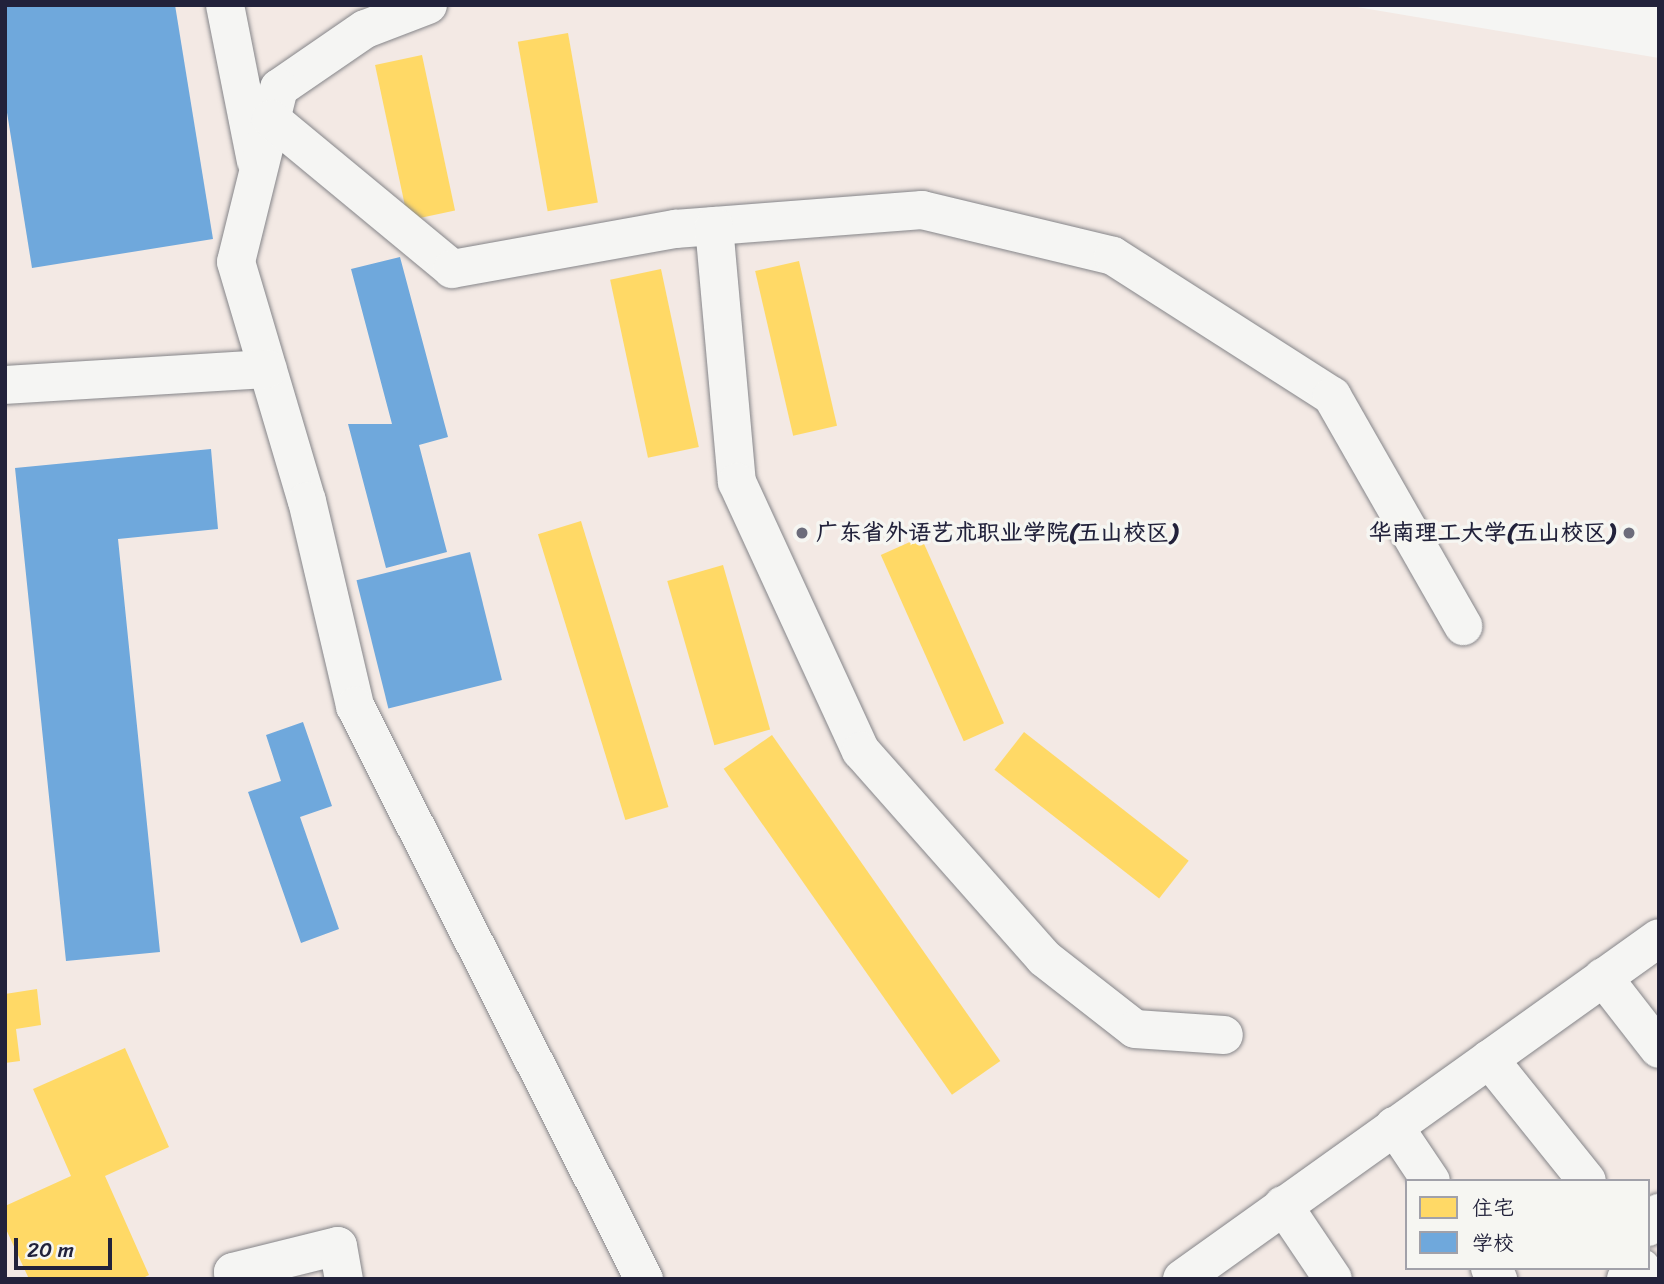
<!DOCTYPE html>
<html>
<head>
<meta charset="utf-8">
<style>
  body { margin:0 }
  #map { position:relative; width:1664px; height:1284px; overflow:hidden; background:#f5f5f3; font-family:Sriracha,"LXGW WenKai TC",sans-serif }
  div>[style] { position:absolute }
  [style*='--x'] { left:calc(var(--x)*1px); top:calc(var(--y)*1px); width:calc(var(--w)*1px); rotate:calc(var(--a)*1deg) }
  .built>* { inset:0; background:#f3e9e4 }
  .homes>* { inset:0; background:#ffd966; transform-origin:0 0 }
  .schools>* { inset:0; background:#6fa8dc; transform-origin:0 0 }
  .roads { filter:drop-shadow(0 0 2px #858589) drop-shadow(0 0 2px #858589) }
  .minor>* { height:38px; margin:-19px; padding:0 19px; transform-origin:19px; border-radius:19px; background:#f5f5f3 }
  .dots>* { width:19px; height:19px; translate:-50% -50%; box-sizing:border-box; border:4px solid #f6f6f2; border-radius:50% }
  span { translate:-50% -50%; white-space:nowrap; text-align:center; line-height:1.15; -webkit-text-stroke:7px #f6f6f2; paint-order:stroke }
  .poi-label { font-size:23px; color:#22223b; font-weight:700 }
  .left { translate:0 -50%; text-align:left }
  .right { translate:-100% -50%; text-align:right }
  .frame { position:absolute; inset:0; border:7px solid #22223b; pointer-events:none }
  .legend { position:absolute; left:1405px; top:1179px; width:245px; height:91px; box-sizing:border-box; background:#f6f6f2; border:2px solid #a1a1a9; margin:0; padding:9px 12px; list-style:none; font-size:21px; color:#22223b }
  .legend li { display:flex; align-items:center; gap:14px; height:35px }
  .legend b { width:35px; border:2px solid #a1a1a9 }
  .scale { position:absolute; left:14px; top:1238px; width:98px; height:32px; box-sizing:border-box; border:4px solid #22223b; border-top:0; padding-left:9px; font-size:21px; line-height:24px; white-space:nowrap; color:#22223b; -webkit-text-stroke:5px #f6f6f2; paint-order:stroke }
</style>
</head>
<body>
<div id="map">
  <div class="built">
    <i style="clip-path:polygon(evenodd,5px 5px,1345px 5px,1659px 58px,1659px 1279px,5px 1279px,5px 5px,1407px 1181px,1648px 1181px,1648px 1268px,1407px 1268px,1407px 1181px)"></i>
  </div>
  <div class="homes">
    <i style="left:568px;top:33px;width:172px;height:51px;rotate:80deg"></i>
    <i style="left:422px;top:55px;width:159px;height:48px;rotate:78deg"></i>
    <i style="left:799px;top:261px;width:169px;height:45px;rotate:77deg"></i>
    <i style="left:661px;top:269px;width:182px;height:52px;rotate:78deg"></i>
    <i style="left:581px;top:521px;width:299px;height:45px;rotate:73deg"></i>
    <i style="left:921px;top:537px;width:204px;height:44px;rotate:66deg"></i>
    <i style="left:723px;top:565px;width:171px;height:58px;rotate:74deg"></i>
    <i style="left:1024px;top:732px;width:209px;height:48px;rotate:38deg"></i>
    <i style="left:772px;top:735px;width:398px;height:59px;rotate:55deg"></i>
    <i style="clip-path:polygon(37px 989px,41px 1025px,16px 1029px,20px 1061px,5px 1063px,5px 994px)"></i>
    <i style="clip-path:polygon(125px 1048px,169px 1147px,105px 1176px,149px 1275px,141px 1279px,29px 1279px,5px 1227px,5px 1206px,71px 1176px,33px 1089px)"></i>
  </div>
  <div class="schools">
    <i style="clip-path:polygon(5px 5px,175px 5px,213px 239px,32px 268px,5px 100px)"></i>
    <i style="clip-path:polygon(400px 257px,448px 437px,419px 445px,447px 552px,386px 568px,348px 424px,392px 424px,351px 269px)"></i>
    <i style="clip-path:polygon(211px 449px,218px 529px,118px 539px,160px 952px,66px 961px,15px 468px)"></i>
    <i style="left:470px;top:552px;width:132px;height:117px;rotate:76deg"></i>
    <i style="clip-path:polygon(303px 722px,332px 806px,300px 817px,339px 929px,301px 943px,248px 792px,281px 781px,266px 735px)"></i>
  </div>
  <div class="roads">
    <div class="minor">
      <i style="--x:225;--y:5;--w:159;--a:78.8"></i>
      <i style="--x:428;--y:5;--w:67;--a:159.1"></i>
      <i style="--x:365;--y:29;--w:104;--a:145.5"></i>
      <i style="--x:279;--y:88;--w:179;--a:103.9"></i>
      <i style="--x:236;--y:262;--w:249;--a:73.5"></i>
      <i style="--x:307;--y:501;--w:211;--a:76.8"></i>
      <i style="--x:355;--y:706;--w:642;--a:63.24"></i>
      <i style="--x:271;--y:119;--w:235;--a:39.6"></i>
      <i style="--x:452;--y:269;--w:227;--a:-10.2"></i>
      <i style="--x:675;--y:229;--w:248;--a:-4.4"></i>
      <i style="--x:922;--y:210;--w:196;--a:13.5"></i>
      <i style="--x:1113;--y:256;--w:260;--a:32.6"></i>
      <i style="--x:1332;--y:396;--w:265;--a:60.3"></i>
      <i style="--x:714;--y:226;--w:257;--a:84.9"></i>
      <i style="--x:737;--y:482;--w:296;--a:65.3"></i>
      <i style="--x:861;--y:751;--w:276;--a:48.5"></i>
      <i style="--x:1044;--y:958;--w:115;--a:38"></i>
      <i style="--x:1135;--y:1029;--w:89;--a:3.9"></i>
      <i style="--x:5;--y:385;--w:263;--a:-3.5"></i>
      <i style="--x:1603;--y:977;--w:91;--a:52.1"></i>
      <i style="--x:1489;--y:1059;--w:156;--a:51.2"></i>
      <i style="--x:1394;--y:1126;--w:66;--a:56.1"></i>
      <i style="--x:1283;--y:1205;--w:89;--a:56"></i>
      <i style="--x:1648;--y:1227;--w:18;--a:-52"></i>
      <i style="--x:1490;--y:1268;--w:14;--a:54"></i>
      <i style="--x:234;--y:1279;--w:7;--a:-98"></i>
      <i style="--x:233;--y:1272;--w:108;--a:-13.9"></i>
      <i style="--x:338;--y:1246;--w:34;--a:80"></i>
      <i style="--x:1182;--y:1279;--w:586;--a:-35.56"></i>
      <i style="--x:1626;--y:1279;--w:19;--a:-35"></i>
    </div>
  </div>
  <div class="dots">
    <i style="left:802px;top:533px;background:#6c6c7b"></i>
    <i style="left:1629px;top:533px;background:#6c6c7b"></i>
  </div>
  <div class="poi-label">
    <span class="left" style="left:816px;top:533px">广东省外语艺术职业学院(五山校区)</span>
    <span class="right" style="left:1615px;top:533px">华南理工大学(五山校区)</span>
  </div>
  <div class="frame"></div>
  <ul class="legend">
  <li><b style="height:19px;background:#ffd966"></b>住宅</li>
  <li><b style="height:19px;background:#6fa8dc"></b>学校</li>
  </ul>
  <div class="scale">20 m</div>
</div>
</body>
</html>
